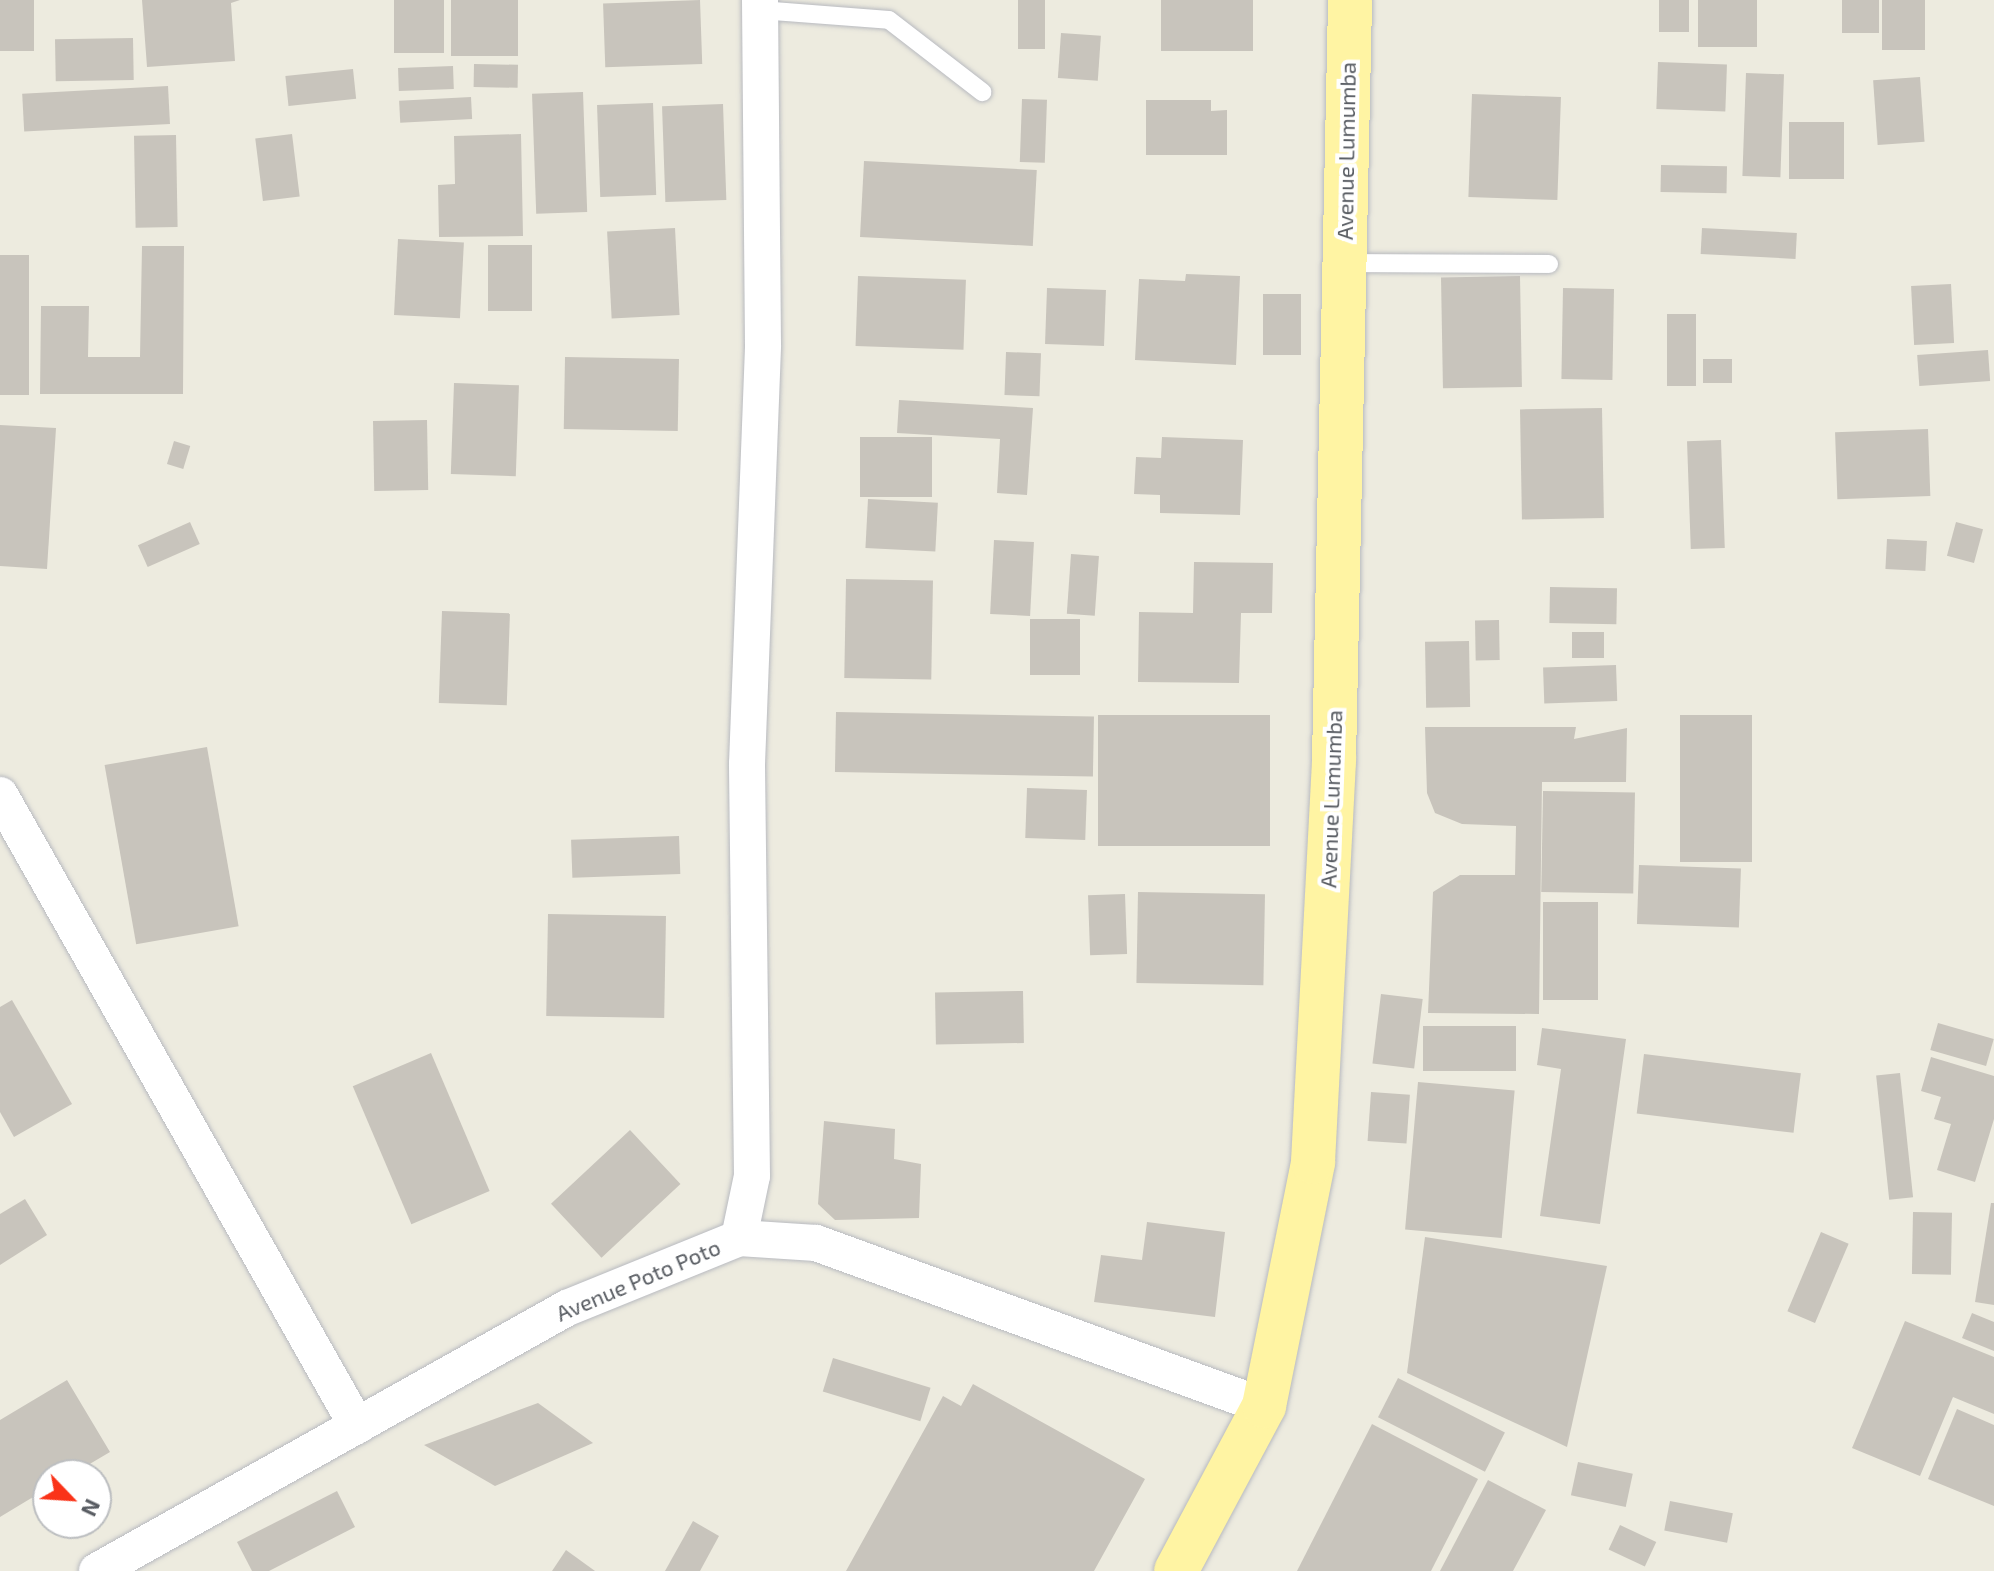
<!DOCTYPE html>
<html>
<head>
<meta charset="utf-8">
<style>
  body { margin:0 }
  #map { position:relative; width:1994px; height:1571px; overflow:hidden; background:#edebdf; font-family:"Exo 2",sans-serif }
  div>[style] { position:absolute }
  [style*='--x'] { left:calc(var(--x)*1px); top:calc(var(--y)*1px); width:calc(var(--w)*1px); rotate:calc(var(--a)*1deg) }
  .building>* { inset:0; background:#c8c4bc; transform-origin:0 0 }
  .roads { filter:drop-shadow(0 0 2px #b8bac0) drop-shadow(0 0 2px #b8bac0) }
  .lane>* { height:18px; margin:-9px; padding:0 9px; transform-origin:9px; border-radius:9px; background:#fff }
  .street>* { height:36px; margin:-18px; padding:0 18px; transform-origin:18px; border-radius:18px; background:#fff }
  .primary>* { height:44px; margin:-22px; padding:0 22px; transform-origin:22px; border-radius:22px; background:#fff4a3 }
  span { translate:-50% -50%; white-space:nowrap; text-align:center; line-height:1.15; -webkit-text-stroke:8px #fff; paint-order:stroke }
  .street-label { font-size:22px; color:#585c62 }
  .north { position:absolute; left:32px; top:1459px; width:80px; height:80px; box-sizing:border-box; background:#fff; border:2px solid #bcbec0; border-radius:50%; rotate:115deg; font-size:22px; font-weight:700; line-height:32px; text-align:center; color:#585c62 }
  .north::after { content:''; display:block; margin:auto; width:28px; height:36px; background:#fa3318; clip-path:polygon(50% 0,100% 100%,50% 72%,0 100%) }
</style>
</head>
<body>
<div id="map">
  <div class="building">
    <i style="left:0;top:0;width:34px;height:51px"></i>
    <i style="clip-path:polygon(142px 0,240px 0,231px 3px,235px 61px,147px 67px)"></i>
    <i style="left:394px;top:0;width:50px;height:53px"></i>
    <i style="left:451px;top:0;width:67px;height:56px"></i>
    <i style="left:700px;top:0;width:64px;height:97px;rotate:88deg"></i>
    <i style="left:1018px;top:0;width:27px;height:49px"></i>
    <i style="left:1161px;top:0;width:92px;height:51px"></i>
    <i style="left:1659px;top:0;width:30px;height:32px"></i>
    <i style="left:1698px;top:0;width:59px;height:47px"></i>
    <i style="left:1842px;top:0;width:37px;height:33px"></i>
    <i style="left:1882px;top:0;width:43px;height:50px"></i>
    <i style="left:1061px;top:33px;width:40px;height:45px;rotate:4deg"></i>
    <i style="left:133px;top:38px;width:42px;height:78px;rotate:89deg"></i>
    <i style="left:1658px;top:62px;width:69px;height:47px;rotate:2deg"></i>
    <i style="left:474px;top:64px;width:44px;height:23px;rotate:1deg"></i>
    <i style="left:453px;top:66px;width:23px;height:55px;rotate:88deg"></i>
    <i style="left:353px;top:69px;width:30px;height:68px;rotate:84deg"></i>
    <i style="left:1746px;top:73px;width:38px;height:103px;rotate:2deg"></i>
    <i style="left:1920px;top:77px;width:65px;height:47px;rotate:86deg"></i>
    <i style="left:168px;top:86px;width:38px;height:146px;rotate:87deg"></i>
    <i style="left:583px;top:92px;width:120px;height:51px;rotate:88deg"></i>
    <i style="left:1472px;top:94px;width:89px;height:103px;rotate:2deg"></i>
    <i style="left:471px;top:97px;width:22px;height:72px;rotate:87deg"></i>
    <i style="left:1022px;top:99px;width:25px;height:63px;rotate:2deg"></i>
    <i style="clip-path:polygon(1146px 100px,1211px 100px,1211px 111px,1227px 110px,1227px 155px,1146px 155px)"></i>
    <i style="left:653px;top:103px;width:92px;height:56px;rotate:88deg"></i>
    <i style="left:723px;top:104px;width:96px;height:61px;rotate:88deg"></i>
    <i style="left:1789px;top:122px;width:55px;height:57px"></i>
    <i style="left:292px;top:134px;width:63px;height:37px;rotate:83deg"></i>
    <i style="clip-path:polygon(521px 134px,523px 236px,439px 237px,438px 185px,455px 184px,454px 136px)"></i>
    <i style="left:176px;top:135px;width:92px;height:42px;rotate:89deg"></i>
    <i style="left:864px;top:161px;width:173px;height:76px;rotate:3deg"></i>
    <i style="left:1661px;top:165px;width:66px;height:27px;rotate:1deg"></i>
    <i style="left:675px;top:228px;width:87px;height:68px;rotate:87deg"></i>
    <i style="left:1702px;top:228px;width:95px;height:26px;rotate:3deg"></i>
    <i style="left:398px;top:239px;width:66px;height:76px;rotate:3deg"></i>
    <i style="left:488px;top:245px;width:44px;height:66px"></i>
    <i style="clip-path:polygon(142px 246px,184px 246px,183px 394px,40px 394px,41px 306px,89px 306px,88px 357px,140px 357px)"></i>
    <i style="left:0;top:255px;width:29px;height:140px"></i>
    <i style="clip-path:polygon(1186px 274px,1240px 276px,1236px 365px,1135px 360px,1139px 279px,1185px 281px)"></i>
    <i style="left:858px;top:276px;width:108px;height:70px;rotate:2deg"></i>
    <i style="left:1520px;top:276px;width:111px;height:79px;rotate:89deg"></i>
    <i style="left:1951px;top:284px;width:59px;height:40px;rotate:87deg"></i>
    <i style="left:1047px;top:288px;width:59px;height:56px;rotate:2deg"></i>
    <i style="left:1563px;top:288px;width:51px;height:91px;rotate:1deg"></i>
    <i style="left:1263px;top:294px;width:38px;height:61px"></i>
    <i style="left:1667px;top:314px;width:29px;height:72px"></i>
    <i style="left:1988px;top:350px;width:31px;height:71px;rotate:86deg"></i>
    <i style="left:1006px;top:352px;width:35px;height:43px;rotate:2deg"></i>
    <i style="left:679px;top:359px;width:72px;height:114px;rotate:91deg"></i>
    <i style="left:1703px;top:359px;width:29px;height:24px"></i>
    <i style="left:454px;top:383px;width:65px;height:91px;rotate:2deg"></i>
    <i style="clip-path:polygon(899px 400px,1033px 408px,1027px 495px,997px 493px,1000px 439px,897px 433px)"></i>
    <i style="left:1602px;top:408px;width:110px;height:82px;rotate:89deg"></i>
    <i style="left:427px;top:420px;width:70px;height:54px;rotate:89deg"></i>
    <i style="clip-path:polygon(0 425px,56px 428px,47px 569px,0 566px)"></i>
    <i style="left:1928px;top:429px;width:67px;height:93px;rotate:88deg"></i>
    <i style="left:860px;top:437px;width:72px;height:60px"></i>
    <i style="clip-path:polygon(1162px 437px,1243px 440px,1240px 515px,1160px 513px,1160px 495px,1134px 494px,1136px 457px,1161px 458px)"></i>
    <i style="left:1721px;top:440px;width:108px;height:34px;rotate:88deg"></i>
    <i style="left:174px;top:441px;width:17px;height:24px;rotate:17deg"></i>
    <i style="left:868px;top:499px;width:70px;height:49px;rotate:3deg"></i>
    <i style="left:190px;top:522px;width:24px;height:57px;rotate:66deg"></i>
    <i style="left:1956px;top:522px;width:28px;height:35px;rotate:15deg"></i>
    <i style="left:1887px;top:539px;width:40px;height:30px;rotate:3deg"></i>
    <i style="left:994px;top:540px;width:40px;height:74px;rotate:3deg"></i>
    <i style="left:1071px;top:554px;width:28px;height:60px;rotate:4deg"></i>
    <i style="clip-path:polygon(1194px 562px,1273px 563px,1272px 613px,1241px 613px,1239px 683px,1138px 682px,1139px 612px,1193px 613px)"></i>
    <i style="left:846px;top:579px;width:87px;height:99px;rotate:1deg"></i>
    <i style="left:1550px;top:587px;width:67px;height:36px;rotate:1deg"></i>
    <i style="left:442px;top:611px;width:68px;height:92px;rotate:2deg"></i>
    <i style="left:1080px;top:619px;width:56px;height:50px;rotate:90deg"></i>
    <i style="left:1499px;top:620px;width:40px;height:24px;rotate:89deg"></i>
    <i style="left:1572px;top:632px;width:32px;height:26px"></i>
    <i style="left:1469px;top:641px;width:66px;height:44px;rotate:89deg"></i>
    <i style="left:1616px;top:665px;width:36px;height:73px;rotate:88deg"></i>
    <i style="left:836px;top:712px;width:258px;height:60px;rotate:1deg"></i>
    <i style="left:1098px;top:715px;width:172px;height:131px"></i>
    <i style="left:1680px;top:715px;width:72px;height:147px"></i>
    <i style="clip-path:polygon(1425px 727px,1576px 727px,1574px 739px,1627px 728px,1626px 782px,1542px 782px,1539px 1014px,1428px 1013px,1433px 892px,1460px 875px,1515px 875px,1516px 826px,1462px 824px,1435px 813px,1427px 793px)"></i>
    <i style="left:207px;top:747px;width:182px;height:104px;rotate:80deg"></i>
    <i style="left:1027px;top:788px;width:60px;height:50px;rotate:2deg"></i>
    <i style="left:1543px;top:791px;width:92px;height:101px;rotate:1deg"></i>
    <i style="left:679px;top:836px;width:38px;height:108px;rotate:88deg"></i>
    <i style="left:1639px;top:865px;width:102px;height:59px;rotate:2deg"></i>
    <i style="left:1138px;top:892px;width:127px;height:91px;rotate:1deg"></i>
    <i style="left:1125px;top:894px;width:60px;height:37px;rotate:88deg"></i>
    <i style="left:1543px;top:902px;width:55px;height:98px"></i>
    <i style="left:548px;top:914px;width:118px;height:102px;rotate:1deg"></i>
    <i style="left:1023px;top:991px;width:52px;height:88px;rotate:89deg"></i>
    <i style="left:1381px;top:994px;width:42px;height:70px;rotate:7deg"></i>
    <i style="clip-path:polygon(12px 1000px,72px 1104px,14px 1137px,0 1112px,0 1007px)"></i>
    <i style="left:1938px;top:1023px;width:58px;height:28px;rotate:16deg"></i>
    <i style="left:1423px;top:1026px;width:93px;height:45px"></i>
    <i style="clip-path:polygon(1542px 1028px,1626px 1039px,1600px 1224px,1540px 1216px,1561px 1069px,1537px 1065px)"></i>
    <i style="left:431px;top:1053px;width:150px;height:85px;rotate:67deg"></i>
    <i style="left:1644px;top:1054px;width:158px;height:60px;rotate:7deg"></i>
    <i style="clip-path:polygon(1931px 1057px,1994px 1076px,1994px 1119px,1975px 1182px,1937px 1170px,1951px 1124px,1934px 1119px,1941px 1097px,1921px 1091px)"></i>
    <i style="left:1900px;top:1073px;width:125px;height:24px;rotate:84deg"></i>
    <i style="left:1418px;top:1082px;width:97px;height:148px;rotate:5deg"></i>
    <i style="left:1371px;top:1092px;width:39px;height:49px;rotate:4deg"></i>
    <i style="clip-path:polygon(824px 1121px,895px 1129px,894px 1159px,921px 1164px,919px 1218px,835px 1220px,818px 1204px)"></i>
    <i style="left:630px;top:1130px;width:74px;height:108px;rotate:47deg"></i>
    <i style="clip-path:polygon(25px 1199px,47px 1235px,0 1265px,0 1214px)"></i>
    <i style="clip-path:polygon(1991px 1203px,1994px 1203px,1994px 1305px,1975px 1302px)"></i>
    <i style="left:1913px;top:1212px;width:39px;height:62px;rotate:1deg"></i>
    <i style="clip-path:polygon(1147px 1222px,1225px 1232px,1215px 1317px,1094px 1302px,1101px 1255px,1142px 1260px)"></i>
    <i style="left:1821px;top:1232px;width:30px;height:86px;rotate:23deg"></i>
    <i style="clip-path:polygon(1425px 1237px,1607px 1266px,1567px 1447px,1407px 1373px)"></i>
    <i style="clip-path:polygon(1972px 1313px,1994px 1322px,1994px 1351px,1962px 1338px)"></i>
    <i style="clip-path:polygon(1905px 1321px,1994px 1357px,1994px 1414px,1953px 1397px,1920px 1476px,1852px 1448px)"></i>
    <i style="left:833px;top:1358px;width:102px;height:35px;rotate:17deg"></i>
    <i style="left:1398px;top:1378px;width:120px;height:44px;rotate:27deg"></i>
    <i style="clip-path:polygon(67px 1380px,110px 1452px,71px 1475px,48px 1475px,48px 1488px,0 1517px,0 1420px)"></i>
    <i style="clip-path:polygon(973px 1384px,1145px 1479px,1094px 1571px,846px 1571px,943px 1396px,961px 1406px)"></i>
    <i style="clip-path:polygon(538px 1403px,593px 1443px,495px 1486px,424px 1445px)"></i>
    <i style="clip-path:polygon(1957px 1409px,1994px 1425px,1994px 1506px,1928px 1479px)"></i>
    <i style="clip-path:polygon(1372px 1424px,1478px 1479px,1431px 1571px,1297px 1571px)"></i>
    <i style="left:1578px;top:1462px;width:56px;height:34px;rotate:12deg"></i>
    <i style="clip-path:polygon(1488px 1480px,1546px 1510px,1513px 1571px,1440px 1571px)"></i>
    <i style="clip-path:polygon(337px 1491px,355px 1527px,269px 1571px,252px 1571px,237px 1542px)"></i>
    <i style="left:1670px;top:1501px;width:64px;height:30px;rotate:11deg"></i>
    <i style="clip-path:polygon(693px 1521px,719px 1536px,700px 1571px,665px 1571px)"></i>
    <i style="left:1620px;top:1525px;width:40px;height:27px;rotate:25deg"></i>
    <i style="clip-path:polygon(566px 1550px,595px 1571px,552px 1571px)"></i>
  </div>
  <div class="roads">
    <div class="lane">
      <i style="--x:760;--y:10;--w:129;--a:4.4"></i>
      <i style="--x:889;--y:20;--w:118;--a:37.7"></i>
      <i style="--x:1344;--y:263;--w:205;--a:0.3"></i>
    </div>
    <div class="street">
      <i style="--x:0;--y:795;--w:725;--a:60.5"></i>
      <i style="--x:739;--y:1238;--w:63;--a:-78.2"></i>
      <i style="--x:752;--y:1176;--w:412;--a:-90.7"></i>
      <i style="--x:747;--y:764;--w:419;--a:-87.8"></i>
      <i style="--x:763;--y:345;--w:345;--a:-90.5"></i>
      <i style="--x:97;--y:1571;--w:539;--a:-29.23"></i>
      <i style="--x:567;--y:1308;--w:186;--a:-22.1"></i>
      <i style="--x:739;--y:1238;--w:77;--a:3.7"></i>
      <i style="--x:816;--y:1243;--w:477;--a:20"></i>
    </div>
    <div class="primary">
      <i style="--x:1176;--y:1571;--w:187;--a:-61.9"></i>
      <i style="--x:1264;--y:1406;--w:249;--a:-78.6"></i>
      <i style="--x:1313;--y:1162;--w:403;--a:-87"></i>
      <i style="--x:1334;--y:760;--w:760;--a:-88.79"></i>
    </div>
  </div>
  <div class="street-label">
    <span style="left:1346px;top:151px;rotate:-89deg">Avenue Lumumba</span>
    <span style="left:1331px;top:799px;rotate:-88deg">Avenue Lumumba</span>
    <span style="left:638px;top:1280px;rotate:-23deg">Avenue Poto Poto</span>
  </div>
  <div class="north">N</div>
</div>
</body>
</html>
